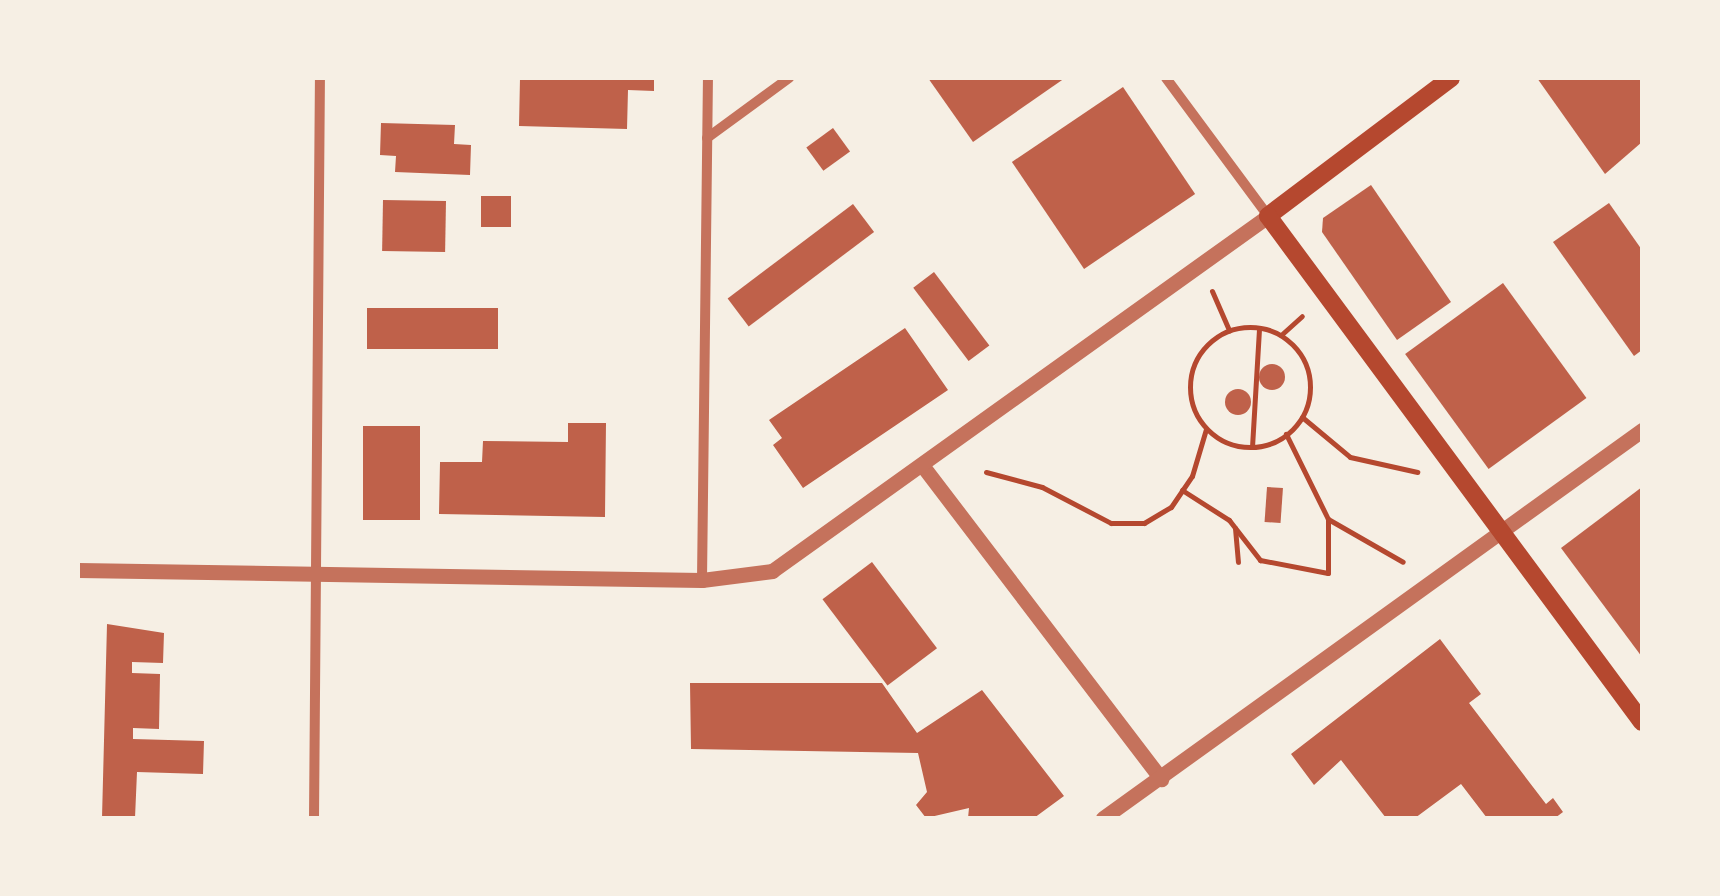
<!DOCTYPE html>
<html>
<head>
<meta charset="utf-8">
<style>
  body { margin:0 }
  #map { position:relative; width:1720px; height:896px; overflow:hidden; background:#f6efe4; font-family:Montserrat,sans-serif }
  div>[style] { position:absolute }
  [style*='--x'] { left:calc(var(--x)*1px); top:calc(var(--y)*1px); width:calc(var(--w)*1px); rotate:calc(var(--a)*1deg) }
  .building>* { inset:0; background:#bf614a; transform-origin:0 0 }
  .round { border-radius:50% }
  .path>* { height:5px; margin:-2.5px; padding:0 2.5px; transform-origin:2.5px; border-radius:2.5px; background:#b5482f }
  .path>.ring { margin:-2.5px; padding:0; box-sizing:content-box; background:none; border:5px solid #b5482f; border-radius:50% }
  .minor>* { height:10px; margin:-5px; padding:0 5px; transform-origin:5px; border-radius:5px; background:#c5725c }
  .tertiary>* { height:15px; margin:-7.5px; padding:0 7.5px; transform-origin:7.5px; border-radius:7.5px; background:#c5725c }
  .secondary>* { height:18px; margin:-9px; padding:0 9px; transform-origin:9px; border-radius:9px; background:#b5482f }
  span { translate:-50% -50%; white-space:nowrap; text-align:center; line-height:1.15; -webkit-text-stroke:8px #f6efe4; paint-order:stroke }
  .frame { position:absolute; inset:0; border:80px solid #f6efe4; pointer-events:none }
</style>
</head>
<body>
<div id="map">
  <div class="building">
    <i style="clip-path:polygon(520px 78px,654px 78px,654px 91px,628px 90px,627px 129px,519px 126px)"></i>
    <i style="clip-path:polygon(928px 78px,1065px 78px,973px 142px)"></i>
    <i style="clip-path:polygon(1537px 78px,1642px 78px,1642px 142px,1605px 174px)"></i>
    <i style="left:1123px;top:87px;width:129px;height:134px;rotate:56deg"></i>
    <i style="clip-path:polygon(381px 123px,455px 125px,454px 144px,471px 145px,470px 175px,395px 172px,396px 156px,380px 155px)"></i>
    <i style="left:833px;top:128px;width:29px;height:33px;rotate:54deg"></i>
    <i style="clip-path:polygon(1371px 185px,1451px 302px,1397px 340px,1322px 232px,1323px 218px)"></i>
    <i style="left:481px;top:196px;width:30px;height:31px"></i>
    <i style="left:383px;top:200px;width:63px;height:51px;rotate:1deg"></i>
    <i style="clip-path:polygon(1609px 203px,1642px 250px,1642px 350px,1634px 356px,1553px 242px)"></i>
    <i style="left:853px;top:204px;width:35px;height:157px;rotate:53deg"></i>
    <i style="left:934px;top:272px;width:92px;height:26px;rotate:53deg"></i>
    <i style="left:1503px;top:283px;width:142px;height:121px;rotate:54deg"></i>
    <i style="left:367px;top:308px;width:131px;height:41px"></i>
    <i style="clip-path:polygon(905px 328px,948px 390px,803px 488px,773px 445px,782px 438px,769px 420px)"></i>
    <i class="round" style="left:1259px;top:364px;width:26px;height:26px"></i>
    <i class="round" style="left:1225px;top:389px;width:26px;height:26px"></i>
    <i style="clip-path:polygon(568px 423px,606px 423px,605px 517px,439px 514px,440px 462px,482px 462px,483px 441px,568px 442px)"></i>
    <i style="left:363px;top:426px;width:57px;height:94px"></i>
    <i style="left:1267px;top:487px;width:16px;height:35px;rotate:4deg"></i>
    <i style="clip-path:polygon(1642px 487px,1642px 657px,1561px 548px)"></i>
    <i style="left:872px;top:562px;width:108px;height:62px;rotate:53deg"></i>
    <i style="clip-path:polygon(107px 624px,164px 633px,163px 663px,132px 662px,132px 673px,160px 674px,159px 729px,133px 728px,133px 739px,204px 741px,203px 774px,137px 772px,135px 818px,102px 818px)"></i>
    <i style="clip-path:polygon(1440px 639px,1481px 694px,1469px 703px,1546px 804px,1553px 798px,1563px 812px,1555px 818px,1487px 818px,1461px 784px,1415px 818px,1386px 818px,1341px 760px,1314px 785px,1291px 754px)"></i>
    <i style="clip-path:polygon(690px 683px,882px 683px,917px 733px,982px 690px,1064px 796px,1034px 818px,968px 818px,969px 808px,926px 818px,916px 805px,927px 792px,918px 753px,691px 749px)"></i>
  </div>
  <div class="path">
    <i style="--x:1212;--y:291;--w:43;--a:66.4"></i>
    <i class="ring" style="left:1190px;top:327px;width:115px;height:115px"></i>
    <i style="--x:1281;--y:335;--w:28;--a:-42"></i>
    <i style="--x:1302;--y:417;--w:62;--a:39.8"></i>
    <i style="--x:1350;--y:457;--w:69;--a:12.6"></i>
    <i style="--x:1252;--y:447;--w:119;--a:-86.6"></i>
    <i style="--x:986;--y:472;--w:58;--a:15"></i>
    <i style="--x:1042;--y:487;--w:78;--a:27.6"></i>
    <i style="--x:1111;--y:523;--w:33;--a:0"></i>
    <i style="--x:1144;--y:523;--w:31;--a:-31"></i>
    <i style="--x:1171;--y:507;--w:37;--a:-56"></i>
    <i style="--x:1192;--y:476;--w:49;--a:-73.4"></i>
    <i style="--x:1182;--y:490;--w:56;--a:32.6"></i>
    <i style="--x:1229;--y:520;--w:51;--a:52.2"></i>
    <i style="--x:1260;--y:560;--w:69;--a:10.8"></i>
    <i style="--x:1328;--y:573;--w:54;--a:-90"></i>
    <i style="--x:1328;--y:519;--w:95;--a:-116.3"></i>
    <i style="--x:1328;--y:519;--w:86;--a:29.8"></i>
    <i style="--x:1235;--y:528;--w:34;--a:85"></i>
  </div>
  <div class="minor">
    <i style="--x:1166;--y:78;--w:172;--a:53.5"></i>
    <i style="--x:707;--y:138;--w:102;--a:-36.2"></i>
    <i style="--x:702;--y:580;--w:502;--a:-89.32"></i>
    <i style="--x:314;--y:818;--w:740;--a:-89.54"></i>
  </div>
  <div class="tertiary">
    <i style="--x:925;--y:469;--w:390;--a:52.7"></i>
    <i style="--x:78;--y:570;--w:624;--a:0.92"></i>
    <i style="--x:702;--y:580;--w:71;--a:-7.3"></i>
    <i style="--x:772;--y:571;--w:610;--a:-35.59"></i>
    <i style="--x:1103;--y:818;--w:664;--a:-35.75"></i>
  </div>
  <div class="secondary">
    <i style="--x:1451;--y:78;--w:229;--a:143"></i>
    <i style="--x:1268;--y:216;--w:629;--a:53.53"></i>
  </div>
  <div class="frame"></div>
</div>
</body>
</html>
